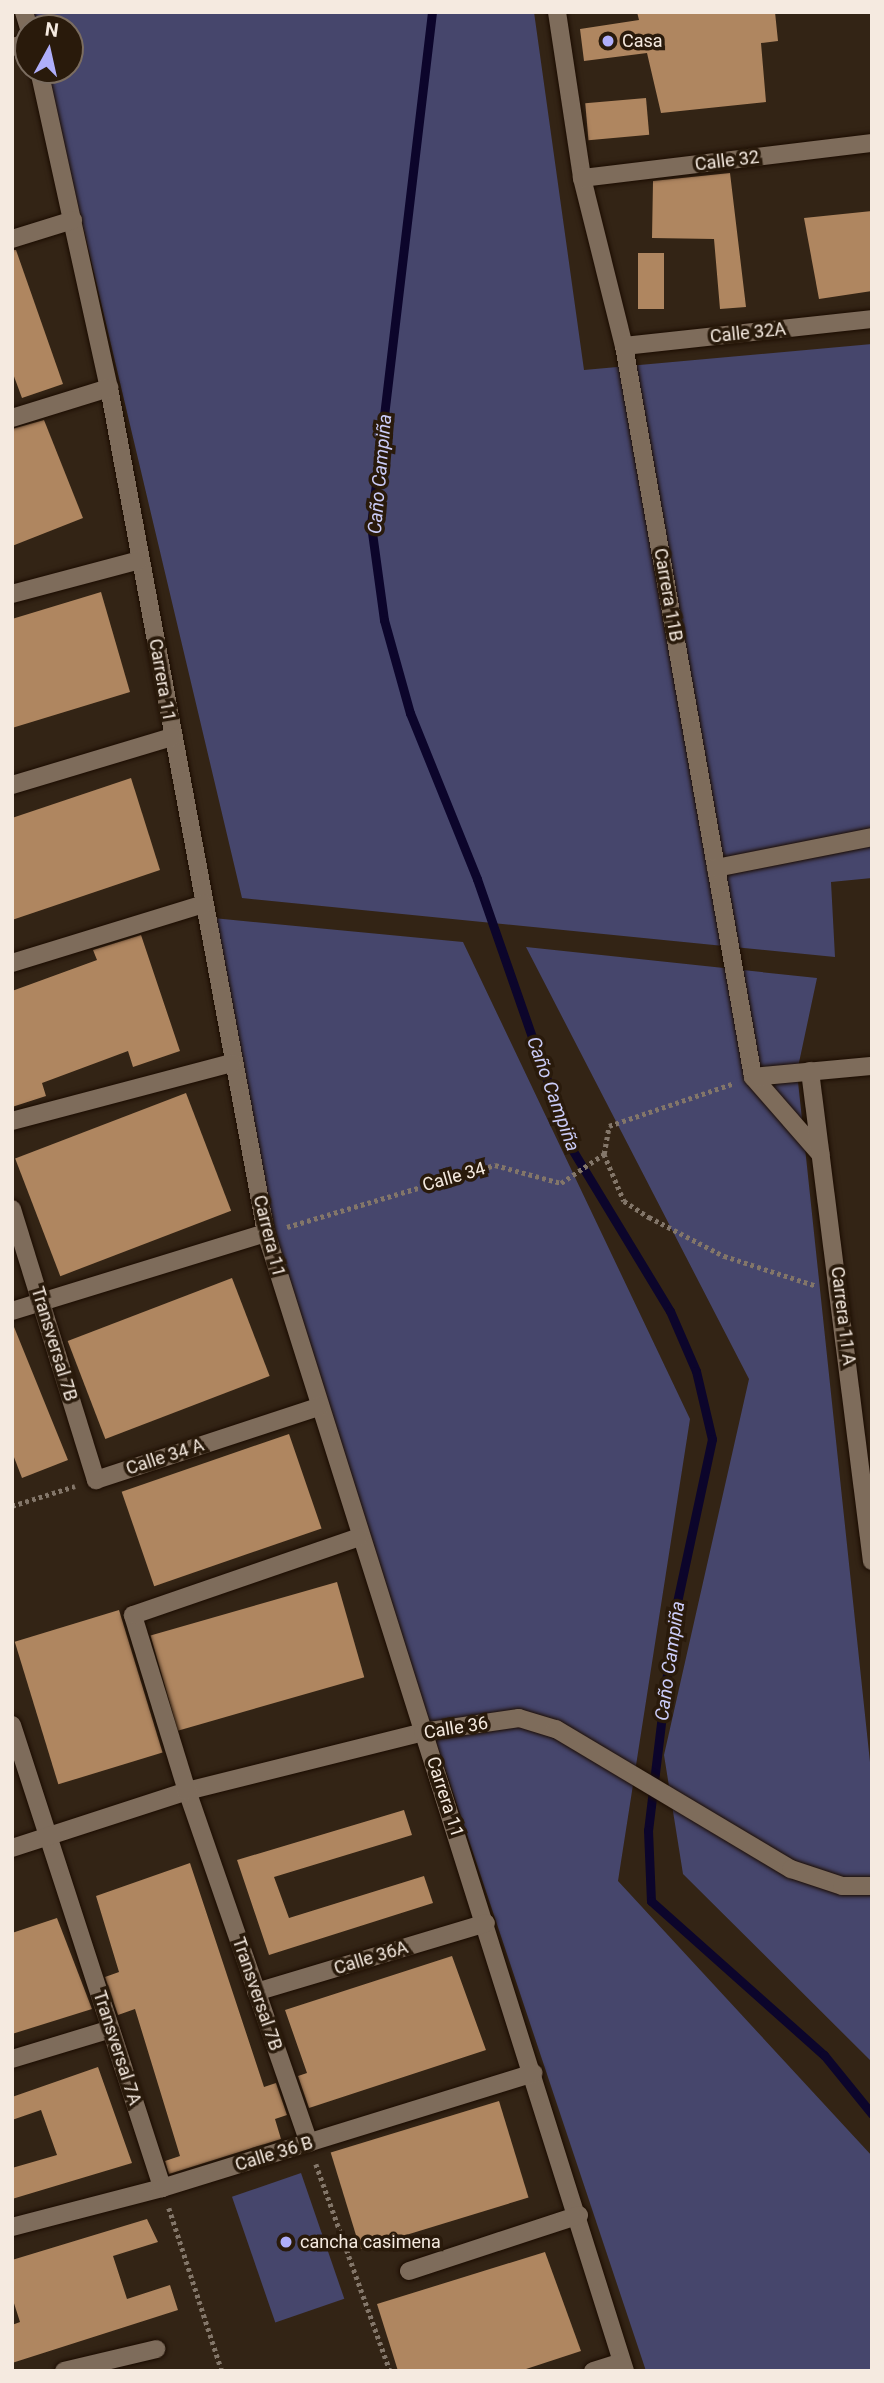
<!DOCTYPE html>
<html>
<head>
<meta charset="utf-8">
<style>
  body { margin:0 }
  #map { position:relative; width:884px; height:2383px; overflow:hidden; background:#332415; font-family:Roboto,sans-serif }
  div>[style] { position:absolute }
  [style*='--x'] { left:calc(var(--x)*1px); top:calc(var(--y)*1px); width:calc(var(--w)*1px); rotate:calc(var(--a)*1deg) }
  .green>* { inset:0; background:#46466c; transform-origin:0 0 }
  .stream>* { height:9px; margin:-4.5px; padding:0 4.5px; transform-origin:4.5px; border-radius:4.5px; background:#0c052b }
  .building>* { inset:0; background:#af8660; transform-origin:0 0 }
  .path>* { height:4.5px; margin-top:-2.25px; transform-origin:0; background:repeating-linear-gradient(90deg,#837669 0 3.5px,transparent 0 7px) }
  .roads { filter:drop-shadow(0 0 2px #1b0c01) drop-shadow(0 0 2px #1b0c01) }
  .minor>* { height:18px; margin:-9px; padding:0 9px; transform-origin:9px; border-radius:9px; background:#7e6c5b }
  .dots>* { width:19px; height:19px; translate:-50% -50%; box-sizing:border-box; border:4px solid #291a0b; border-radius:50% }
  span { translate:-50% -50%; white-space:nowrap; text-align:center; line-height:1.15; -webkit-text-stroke:7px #291a0b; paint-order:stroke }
  .poi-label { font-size:18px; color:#f5eae0 }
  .left { translate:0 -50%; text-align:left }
  .street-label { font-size:18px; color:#f5eae0 }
  .water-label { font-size:19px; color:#cbccf8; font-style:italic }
  .frame { position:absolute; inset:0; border:14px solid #f5eae0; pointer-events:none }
  .north { position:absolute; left:14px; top:14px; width:70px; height:70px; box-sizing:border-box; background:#291a0b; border:2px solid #7b6d60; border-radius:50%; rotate:8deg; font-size:19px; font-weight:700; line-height:28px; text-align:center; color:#f5eae0 }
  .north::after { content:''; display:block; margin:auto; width:24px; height:32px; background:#afaefa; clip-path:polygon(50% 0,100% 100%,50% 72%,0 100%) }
</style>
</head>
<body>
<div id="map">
  <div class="green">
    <i style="clip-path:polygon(33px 12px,534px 12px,584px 370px,872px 344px,872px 878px,831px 882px,835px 957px,242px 898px,46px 70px,70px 70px,70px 28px,36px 28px)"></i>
    <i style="clip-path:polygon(213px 918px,463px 942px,690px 1419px,618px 1881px,872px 2156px,872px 2371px,646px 2371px,273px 1253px)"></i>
    <i style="clip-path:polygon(526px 947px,817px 978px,797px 1072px,872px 1781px,872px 2062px,683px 1874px,664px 1755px,749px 1379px)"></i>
    <i style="left:301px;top:2173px;width:133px;height:73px;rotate:71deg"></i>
  </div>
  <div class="stream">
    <i style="--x:432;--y:12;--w:517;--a:96.78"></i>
    <i style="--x:371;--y:525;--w:96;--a:82.2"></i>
    <i style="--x:384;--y:620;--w:97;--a:74.4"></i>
    <i style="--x:410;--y:713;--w:179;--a:68"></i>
    <i style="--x:477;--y:879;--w:283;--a:70.8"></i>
    <i style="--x:570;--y:1146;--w:193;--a:58.8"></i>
    <i style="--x:670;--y:1311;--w:65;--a:66.6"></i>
    <i style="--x:696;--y:1371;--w:70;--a:76.8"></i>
    <i style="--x:712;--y:1439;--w:181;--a:102.1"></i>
    <i style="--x:674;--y:1616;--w:216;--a:96.9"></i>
    <i style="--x:648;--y:1830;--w:71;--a:87.6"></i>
    <i style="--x:651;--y:1901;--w:232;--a:41.7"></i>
    <i style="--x:824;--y:2055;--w:76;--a:50.9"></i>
  </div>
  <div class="building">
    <i style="clip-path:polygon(637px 12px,775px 12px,778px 41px,761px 43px,766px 102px,661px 113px,647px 53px,584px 61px,580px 29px,639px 20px)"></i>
    <i style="left:646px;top:98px;width:37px;height:61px;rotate:85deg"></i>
    <i style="clip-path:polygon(730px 173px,746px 307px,720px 309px,714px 239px,652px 238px,653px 181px)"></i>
    <i style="clip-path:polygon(872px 211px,872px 291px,819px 299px,804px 218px)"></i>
    <i style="clip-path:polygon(12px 250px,16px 250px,63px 384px,22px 398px,12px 371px)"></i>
    <i style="left:638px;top:253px;width:26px;height:56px"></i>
    <i style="clip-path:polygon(44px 420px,83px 518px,12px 546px,12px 429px)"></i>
    <i style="clip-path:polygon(101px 592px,130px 692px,12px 728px,12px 619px)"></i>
    <i style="clip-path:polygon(131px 778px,160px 870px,12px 920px,12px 818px)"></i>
    <i style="clip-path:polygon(141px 935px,180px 1051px,133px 1067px,128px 1051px,42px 1083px,46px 1096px,12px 1107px,12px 991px,97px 960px,93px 950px)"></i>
    <i style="left:186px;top:1093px;width:126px;height:183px;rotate:69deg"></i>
    <i style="left:232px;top:1278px;width:105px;height:176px;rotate:69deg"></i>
    <i style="clip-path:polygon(12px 1322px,68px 1460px,22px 1478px,12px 1452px)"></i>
    <i style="left:289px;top:1434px;width:100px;height:177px;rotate:71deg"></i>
    <i style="left:337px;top:1582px;width:99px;height:194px;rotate:74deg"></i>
    <i style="left:119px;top:1610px;width:149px;height:109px;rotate:73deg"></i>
    <i style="clip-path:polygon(404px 1810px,412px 1835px,274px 1877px,289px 1918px,424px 1876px,433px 1903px,269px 1955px,237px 1860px)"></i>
    <i style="clip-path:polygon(190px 1863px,264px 2087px,276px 2083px,287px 2115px,275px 2119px,281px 2139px,169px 2174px,165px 2161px,180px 2156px,135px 2009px,118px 2015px,105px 1977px,119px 1972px,96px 1896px)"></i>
    <i style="clip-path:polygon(57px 1918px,92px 2009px,12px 2034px,12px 1933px)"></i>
    <i style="clip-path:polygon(452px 1956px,486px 2050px,309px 2108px,298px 2076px,307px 2073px,285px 2010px)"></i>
    <i style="clip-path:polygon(98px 2067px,132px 2163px,12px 2199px,12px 2168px,57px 2155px,41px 2110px,12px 2120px,12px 2097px)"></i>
    <i style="left:499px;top:2101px;width:101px;height:176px;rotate:73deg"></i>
    <i style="clip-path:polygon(147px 2219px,158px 2242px,113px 2256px,127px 2299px,170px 2285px,178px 2310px,12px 2363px,12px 2325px,20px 2322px,12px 2297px,12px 2260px)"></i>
    <i style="clip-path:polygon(545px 2252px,581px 2351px,520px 2371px,398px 2371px,377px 2304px)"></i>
  </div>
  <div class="path">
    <i style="--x:604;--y:1154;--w:51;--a:66.9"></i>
    <i style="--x:624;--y:1201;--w:30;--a:33"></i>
    <i style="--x:649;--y:1217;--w:85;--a:27.5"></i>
    <i style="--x:724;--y:1256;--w:95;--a:17.9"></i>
    <i style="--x:287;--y:1227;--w:217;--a:-16.6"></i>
    <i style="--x:495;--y:1165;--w:68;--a:15.3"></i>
    <i style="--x:561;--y:1183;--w:52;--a:-34"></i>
    <i style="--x:604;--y:1154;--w:28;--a:-80"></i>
    <i style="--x:609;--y:1126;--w:130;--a:-18.9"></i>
    <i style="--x:12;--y:1506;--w:66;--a:-17.6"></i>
    <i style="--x:316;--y:2164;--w:220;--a:70.3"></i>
    <i style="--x:169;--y:2208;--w:171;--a:72"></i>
  </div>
  <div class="roads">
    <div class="minor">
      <i style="--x:24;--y:12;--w:17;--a:73"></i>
      <i style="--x:557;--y:12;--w:168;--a:81.4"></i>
      <i style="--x:582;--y:178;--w:173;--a:76"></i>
      <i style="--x:624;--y:346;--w:742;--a:79.99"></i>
      <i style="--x:753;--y:1077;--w:103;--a:48.9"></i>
      <i style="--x:12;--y:47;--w:16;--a:-14"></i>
      <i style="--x:39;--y:70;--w:326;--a:77.6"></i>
      <i style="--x:109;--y:388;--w:859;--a:79.47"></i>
      <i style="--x:266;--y:1233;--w:1193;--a:72.49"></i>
      <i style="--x:582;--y:178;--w:292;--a:-6.9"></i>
      <i style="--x:12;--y:239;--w:64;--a:-17.3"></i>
      <i style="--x:624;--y:346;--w:249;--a:-6.2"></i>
      <i style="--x:12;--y:418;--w:102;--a:-17.2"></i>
      <i style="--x:12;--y:594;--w:132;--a:-14.9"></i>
      <i style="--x:12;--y:785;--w:167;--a:-16.7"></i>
      <i style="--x:716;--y:868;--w:159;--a:-11.2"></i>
      <i style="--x:12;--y:963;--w:201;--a:-17.1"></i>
      <i style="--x:810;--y:1071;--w:494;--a:82.8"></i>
      <i style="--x:753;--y:1077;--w:120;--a:-5.3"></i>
      <i style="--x:12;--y:1121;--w:227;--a:-14.8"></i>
      <i style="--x:12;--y:1209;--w:284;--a:72.8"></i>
      <i style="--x:96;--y:1480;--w:234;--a:-18.2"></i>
      <i style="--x:12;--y:1311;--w:266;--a:-17.1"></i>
      <i style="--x:12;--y:1725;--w:487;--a:72"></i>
      <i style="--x:12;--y:1848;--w:184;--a:-18"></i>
      <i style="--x:187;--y:1791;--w:243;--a:-14"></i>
      <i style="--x:423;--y:1732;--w:97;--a:-8.3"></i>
      <i style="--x:519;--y:1718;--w:39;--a:17"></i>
      <i style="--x:556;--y:1729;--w:274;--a:30.8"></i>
      <i style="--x:791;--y:1869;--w:54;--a:18.4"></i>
      <i style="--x:842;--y:1886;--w:30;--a:0"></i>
      <i style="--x:256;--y:1992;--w:240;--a:-16.7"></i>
      <i style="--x:12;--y:2059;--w:103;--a:-16.9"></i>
      <i style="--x:309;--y:2143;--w:373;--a:-109.1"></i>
      <i style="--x:187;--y:1791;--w:184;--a:-107.1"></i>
      <i style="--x:133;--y:1615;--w:239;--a:-19"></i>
      <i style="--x:12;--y:2227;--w:155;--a:-14.6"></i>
      <i style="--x:162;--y:2188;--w:389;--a:-17.2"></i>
      <i style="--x:409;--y:2271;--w:179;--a:-18.2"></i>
      <i style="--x:64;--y:2371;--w:95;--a:-13.4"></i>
      <i style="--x:593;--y:2371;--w:30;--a:-17"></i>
    </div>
  </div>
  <div class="dots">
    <i style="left:608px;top:41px;background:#afaefa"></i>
    <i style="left:286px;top:2242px;background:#afaefa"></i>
  </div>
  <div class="poi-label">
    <span class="left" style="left:622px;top:41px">Casa</span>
    <span class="left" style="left:300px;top:2242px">cancha casimena</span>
  </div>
  <div class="street-label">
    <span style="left:727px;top:161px;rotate:-7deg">Calle 32</span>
    <span style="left:748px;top:333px;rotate:-6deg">Calle 32A</span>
    <span style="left:668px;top:595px;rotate:80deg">Carrera 11B</span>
    <span style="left:162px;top:680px;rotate:80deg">Carrera 11</span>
    <span style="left:454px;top:1177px;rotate:-16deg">Calle 34</span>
    <span style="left:269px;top:1236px;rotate:76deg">Carrera 11</span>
    <span style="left:843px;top:1316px;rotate:83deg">Carrera 11 A</span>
    <span style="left:54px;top:1344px;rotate:73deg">Transversal 7B</span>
    <span style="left:165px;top:1457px;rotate:-18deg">Calle 34 A</span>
    <span style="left:456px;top:1728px;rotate:-9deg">Calle 36</span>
    <span style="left:445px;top:1797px;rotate:72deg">Carrera 11</span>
    <span style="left:371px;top:1958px;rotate:-17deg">Calle 36A</span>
    <span style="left:257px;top:1994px;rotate:71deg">Transversal 7B</span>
    <span style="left:117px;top:2048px;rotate:72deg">Transversal 7A</span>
    <span style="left:274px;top:2154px;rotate:-17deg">Calle 36 B</span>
  </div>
  <div class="water-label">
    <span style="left:380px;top:474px;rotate:-85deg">Caño Campiña</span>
    <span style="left:553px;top:1094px;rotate:70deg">Caño Campiña</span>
    <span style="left:670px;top:1661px;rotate:-82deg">Caño Campiña</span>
  </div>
  <div class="frame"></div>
  <div class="north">N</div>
</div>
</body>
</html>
